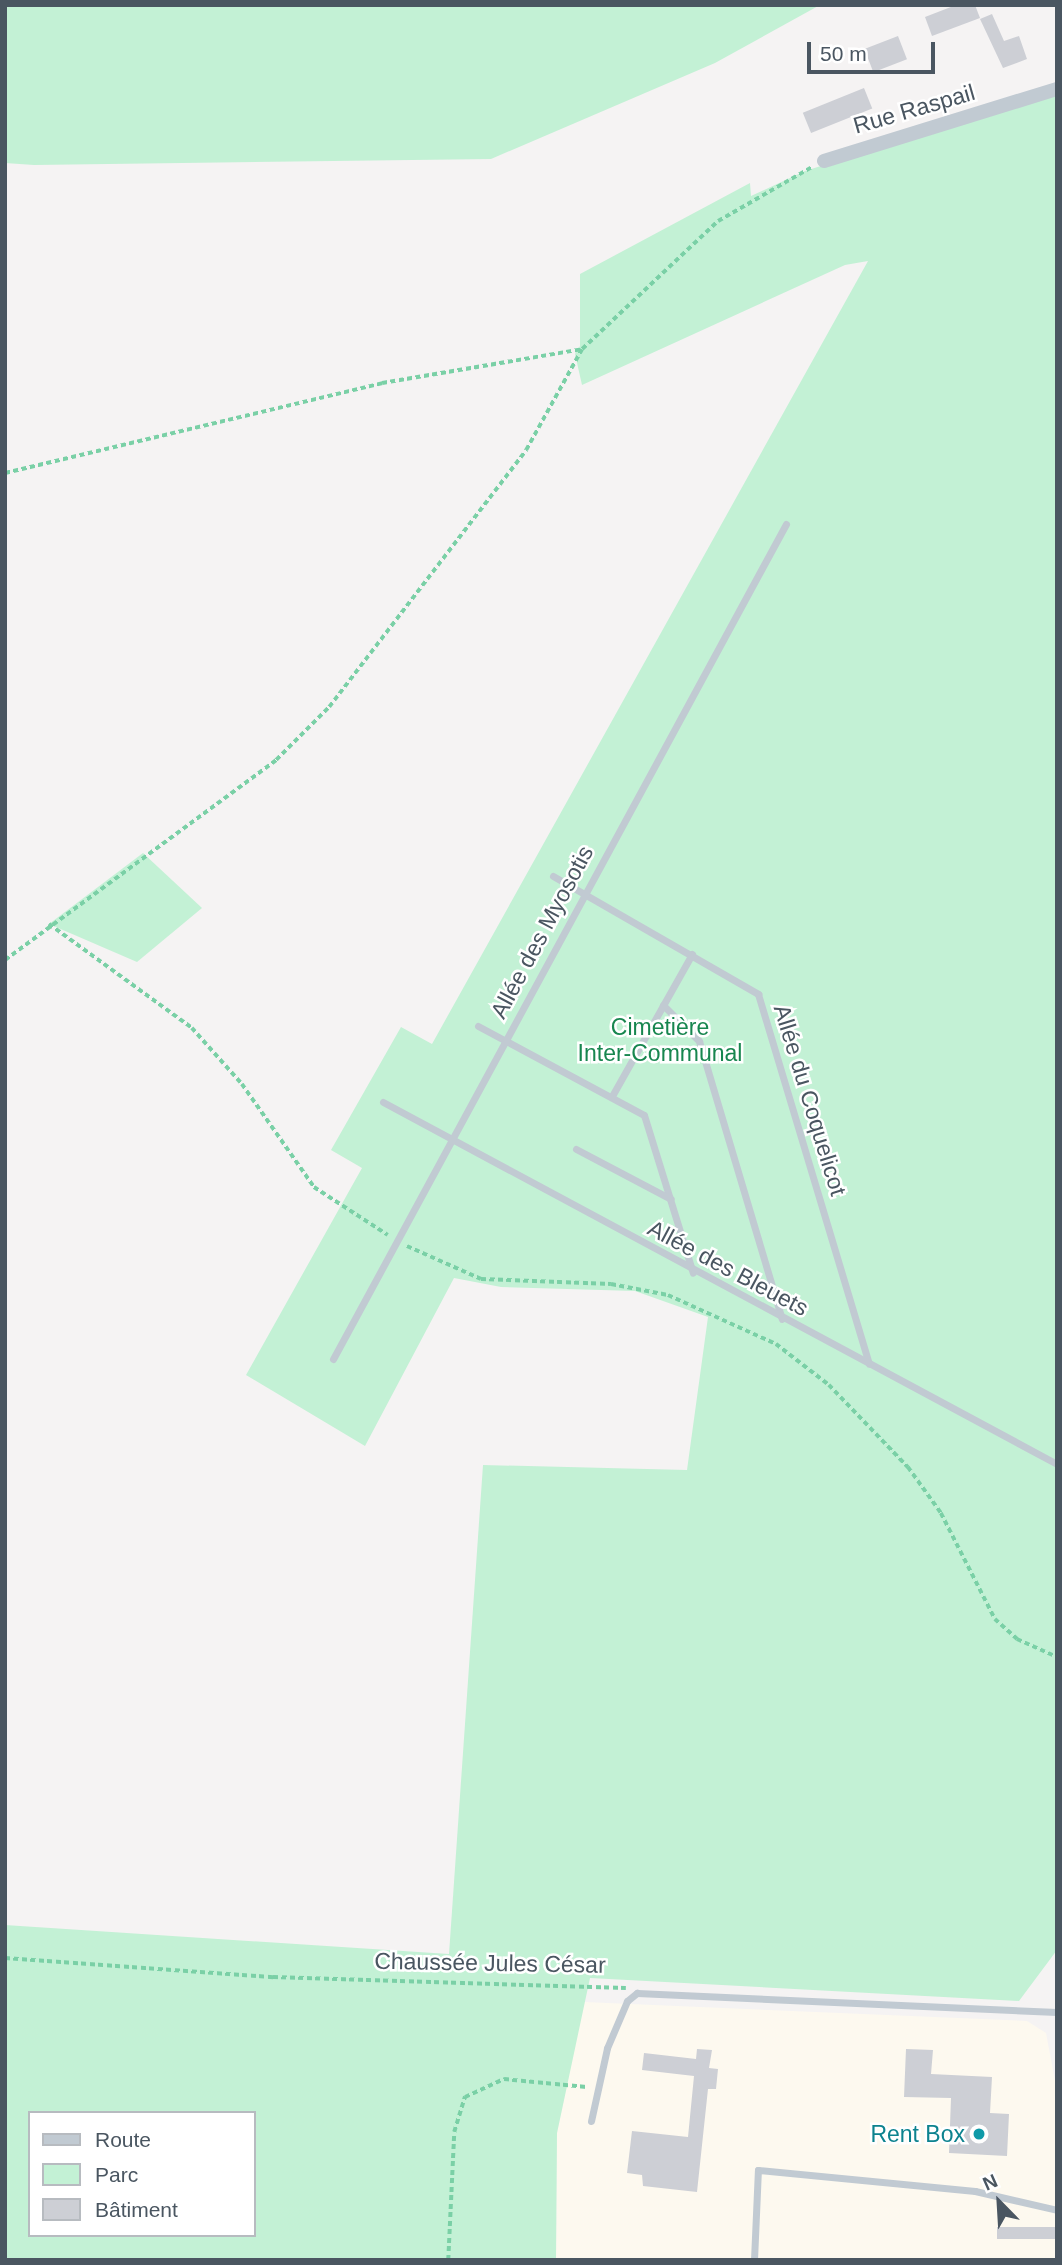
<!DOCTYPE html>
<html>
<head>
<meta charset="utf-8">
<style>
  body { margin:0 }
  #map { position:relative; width:1062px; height:2265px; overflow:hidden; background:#f5f3f3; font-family:Helvetica,sans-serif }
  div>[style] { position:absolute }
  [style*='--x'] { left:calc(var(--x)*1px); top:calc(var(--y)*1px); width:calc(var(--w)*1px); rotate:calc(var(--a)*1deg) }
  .commercial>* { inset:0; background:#fdf9ef }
  .green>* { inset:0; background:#c3f1d5 }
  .building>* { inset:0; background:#cdcfd5; transform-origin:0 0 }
  .path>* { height:3.5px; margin-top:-1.75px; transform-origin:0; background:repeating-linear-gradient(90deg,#7ad0a6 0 5px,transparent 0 8.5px) }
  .lane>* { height:7px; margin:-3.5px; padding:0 3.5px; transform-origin:3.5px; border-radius:3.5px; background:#c1cad2 }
  .street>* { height:14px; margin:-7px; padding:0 7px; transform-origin:7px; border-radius:7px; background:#c1cad2 }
  .dots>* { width:19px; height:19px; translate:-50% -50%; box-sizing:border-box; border:4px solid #fff; border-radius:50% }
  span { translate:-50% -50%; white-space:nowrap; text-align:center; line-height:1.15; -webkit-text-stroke:5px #fff; paint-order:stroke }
  .street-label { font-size:23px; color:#4a5661 }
  .park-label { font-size:23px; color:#17864f }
  .culture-label { font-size:23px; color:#0d838f }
  .right { translate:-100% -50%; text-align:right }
  .frame { position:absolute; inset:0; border:7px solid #4a5661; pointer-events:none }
  .legend { position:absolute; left:28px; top:2111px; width:228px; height:126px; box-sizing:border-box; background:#fff; border:2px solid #b7bbc0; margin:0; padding:9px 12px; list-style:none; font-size:21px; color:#4a5661 }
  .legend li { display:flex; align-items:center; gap:14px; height:35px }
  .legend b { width:35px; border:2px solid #b7bbc0 }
  .north { position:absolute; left:964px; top:2167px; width:70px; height:70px; -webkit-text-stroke:5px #fff; paint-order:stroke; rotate:336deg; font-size:19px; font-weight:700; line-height:28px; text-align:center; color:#4a5661 }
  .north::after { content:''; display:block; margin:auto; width:24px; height:32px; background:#4a5661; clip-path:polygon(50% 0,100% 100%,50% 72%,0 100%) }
  .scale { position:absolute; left:807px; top:42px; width:128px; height:32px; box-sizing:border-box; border:4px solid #4a5661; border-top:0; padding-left:9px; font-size:21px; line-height:24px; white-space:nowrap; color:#4a5661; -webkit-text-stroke:5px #fff; paint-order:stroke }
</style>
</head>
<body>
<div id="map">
  <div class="commercial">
    <i style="clip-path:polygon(584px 2002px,1027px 2021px,1046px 2033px,1057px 2091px,1057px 2260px,556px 2260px,557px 2133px)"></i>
  </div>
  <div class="green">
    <i style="clip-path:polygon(5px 5px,820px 5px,715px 63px,491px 159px,34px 165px,5px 163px)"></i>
    <i style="clip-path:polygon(evenodd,1055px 92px,1057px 1950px,1019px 2001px,590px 1978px,557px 2133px,556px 2260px,5px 2260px,5px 1925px,449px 1954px,483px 1465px,687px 1470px,708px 1317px,635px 1291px,501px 1287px,454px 1278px,365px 1446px,246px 1375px,362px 1168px,331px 1150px,401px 1027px,432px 1044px,868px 261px,845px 265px,582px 385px,575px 354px,580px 346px,580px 274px,750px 183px,751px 196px,805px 171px,1055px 92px,30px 2113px,254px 2113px,254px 2235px,30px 2235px,30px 2113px)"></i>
    <i style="clip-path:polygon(143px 853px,202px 908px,137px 962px,49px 924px)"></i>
  </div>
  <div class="building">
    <i style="clip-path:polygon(956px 5px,975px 5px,980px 18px,932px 36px,925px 17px)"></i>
    <i style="clip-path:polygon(992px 14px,1004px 41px,1019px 36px,1027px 59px,1003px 68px,980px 19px)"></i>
    <i style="left:898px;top:36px;width:25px;height:36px;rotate:69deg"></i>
    <i style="left:864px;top:88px;width:22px;height:66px;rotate:68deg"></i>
    <i style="clip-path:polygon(697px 2049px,712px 2050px,709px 2068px,718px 2069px,716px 2089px,708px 2089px,697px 2192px,643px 2186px,642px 2175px,627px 2173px,632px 2131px,688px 2137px,694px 2076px,642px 2070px,644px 2053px,696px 2059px)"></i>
    <i style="clip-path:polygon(906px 2049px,933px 2050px,931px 2074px,992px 2077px,990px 2113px,1009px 2114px,1007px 2156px,949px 2153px,951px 2098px,904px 2097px)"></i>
    <i style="left:1057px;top:2227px;width:12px;height:60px;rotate:90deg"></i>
  </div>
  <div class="path">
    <i style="--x:582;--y:349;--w:187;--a:-43.3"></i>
    <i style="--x:718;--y:221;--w:108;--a:-29.9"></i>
    <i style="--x:5;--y:473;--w:388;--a:-13.4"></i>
    <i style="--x:382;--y:383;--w:203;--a:-9.6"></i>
    <i style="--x:49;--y:924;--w:177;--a:36"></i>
    <i style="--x:192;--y:1028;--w:75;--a:48.2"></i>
    <i style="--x:242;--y:1084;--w:126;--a:55"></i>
    <i style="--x:314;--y:1187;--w:88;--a:33"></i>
    <i style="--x:5;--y:960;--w:337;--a:-36.4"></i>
    <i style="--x:276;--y:760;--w:75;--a:-45"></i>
    <i style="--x:329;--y:707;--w:324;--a:-52.5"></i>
    <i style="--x:526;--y:450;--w:115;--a:-61"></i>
    <i style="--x:407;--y:1246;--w:81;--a:24"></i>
    <i style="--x:481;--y:1279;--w:130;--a:2.2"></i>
    <i style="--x:611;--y:1284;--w:58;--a:10.9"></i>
    <i style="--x:668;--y:1295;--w:119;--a:24.4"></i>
    <i style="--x:776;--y:1344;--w:67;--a:37.7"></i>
    <i style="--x:829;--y:1385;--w:114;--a:46.1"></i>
    <i style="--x:908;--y:1467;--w:57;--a:54.3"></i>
    <i style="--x:941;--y:1513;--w:119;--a:63"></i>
    <i style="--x:995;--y:1619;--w:30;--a:42"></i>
    <i style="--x:1017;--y:1639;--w:44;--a:24.2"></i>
    <i style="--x:5;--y:1958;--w:269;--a:4.1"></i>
    <i style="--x:273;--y:1977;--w:353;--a:1.8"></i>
    <i style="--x:448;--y:2260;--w:128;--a:-87.3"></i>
    <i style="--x:454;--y:2132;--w:37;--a:-73"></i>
    <i style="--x:465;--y:2097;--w:43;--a:-24.8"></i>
    <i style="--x:504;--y:2079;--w:83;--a:5.5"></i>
  </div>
  <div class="lane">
    <i style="--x:553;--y:876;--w:237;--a:29.9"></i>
    <i style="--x:758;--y:994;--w:386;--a:73.3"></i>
    <i style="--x:663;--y:1005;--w:51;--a:45"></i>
    <i style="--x:699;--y:1041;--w:290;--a:73.4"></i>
    <i style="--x:478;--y:1026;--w:188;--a:28.2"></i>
    <i style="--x:644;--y:1115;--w:165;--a:72.8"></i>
    <i style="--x:612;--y:1096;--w:163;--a:-60.6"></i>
    <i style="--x:383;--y:1102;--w:765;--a:28.24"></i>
    <i style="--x:576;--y:1149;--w:107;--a:27.8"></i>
    <i style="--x:333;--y:1359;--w:950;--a:-61.52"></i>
    <i style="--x:591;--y:2121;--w:75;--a:-77.6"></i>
    <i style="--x:607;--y:2048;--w:51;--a:-66.9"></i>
    <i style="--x:627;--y:2001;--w:13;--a:-39"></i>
    <i style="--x:637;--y:1993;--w:420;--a:2.6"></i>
    <i style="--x:754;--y:2260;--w:90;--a:-87.5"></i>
    <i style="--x:758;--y:2170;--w:218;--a:5.5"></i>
    <i style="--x:975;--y:2191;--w:84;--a:13"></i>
  </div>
  <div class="street">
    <i style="--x:824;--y:161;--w:244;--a:-17.2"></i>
  </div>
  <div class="dots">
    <i style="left:979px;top:2134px;background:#0f9aa8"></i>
  </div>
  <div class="street-label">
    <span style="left:914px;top:109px;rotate:-16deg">Rue Raspail</span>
    <span style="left:542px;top:932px;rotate:-62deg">Allée des Myosotis</span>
    <span style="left:810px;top:1100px;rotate:73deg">Allée du Coquelicot</span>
    <span style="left:728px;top:1268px;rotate:28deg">Allée des Bleuets</span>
    <span style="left:490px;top:1963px;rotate:1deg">Chaussée Jules César</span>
  </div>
  <div class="park-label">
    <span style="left:660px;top:1040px">Cimetière<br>Inter-Communal</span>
  </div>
  <div class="culture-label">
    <span class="right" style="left:965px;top:2134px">Rent Box</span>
  </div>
  <div class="frame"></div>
  <ul class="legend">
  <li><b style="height:9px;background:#c1cad2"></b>Route</li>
  <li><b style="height:19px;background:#c3f1d5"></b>Parc</li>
  <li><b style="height:19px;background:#cdcfd5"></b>Bâtiment</li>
  </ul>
  <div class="north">N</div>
  <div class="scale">50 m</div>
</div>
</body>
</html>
